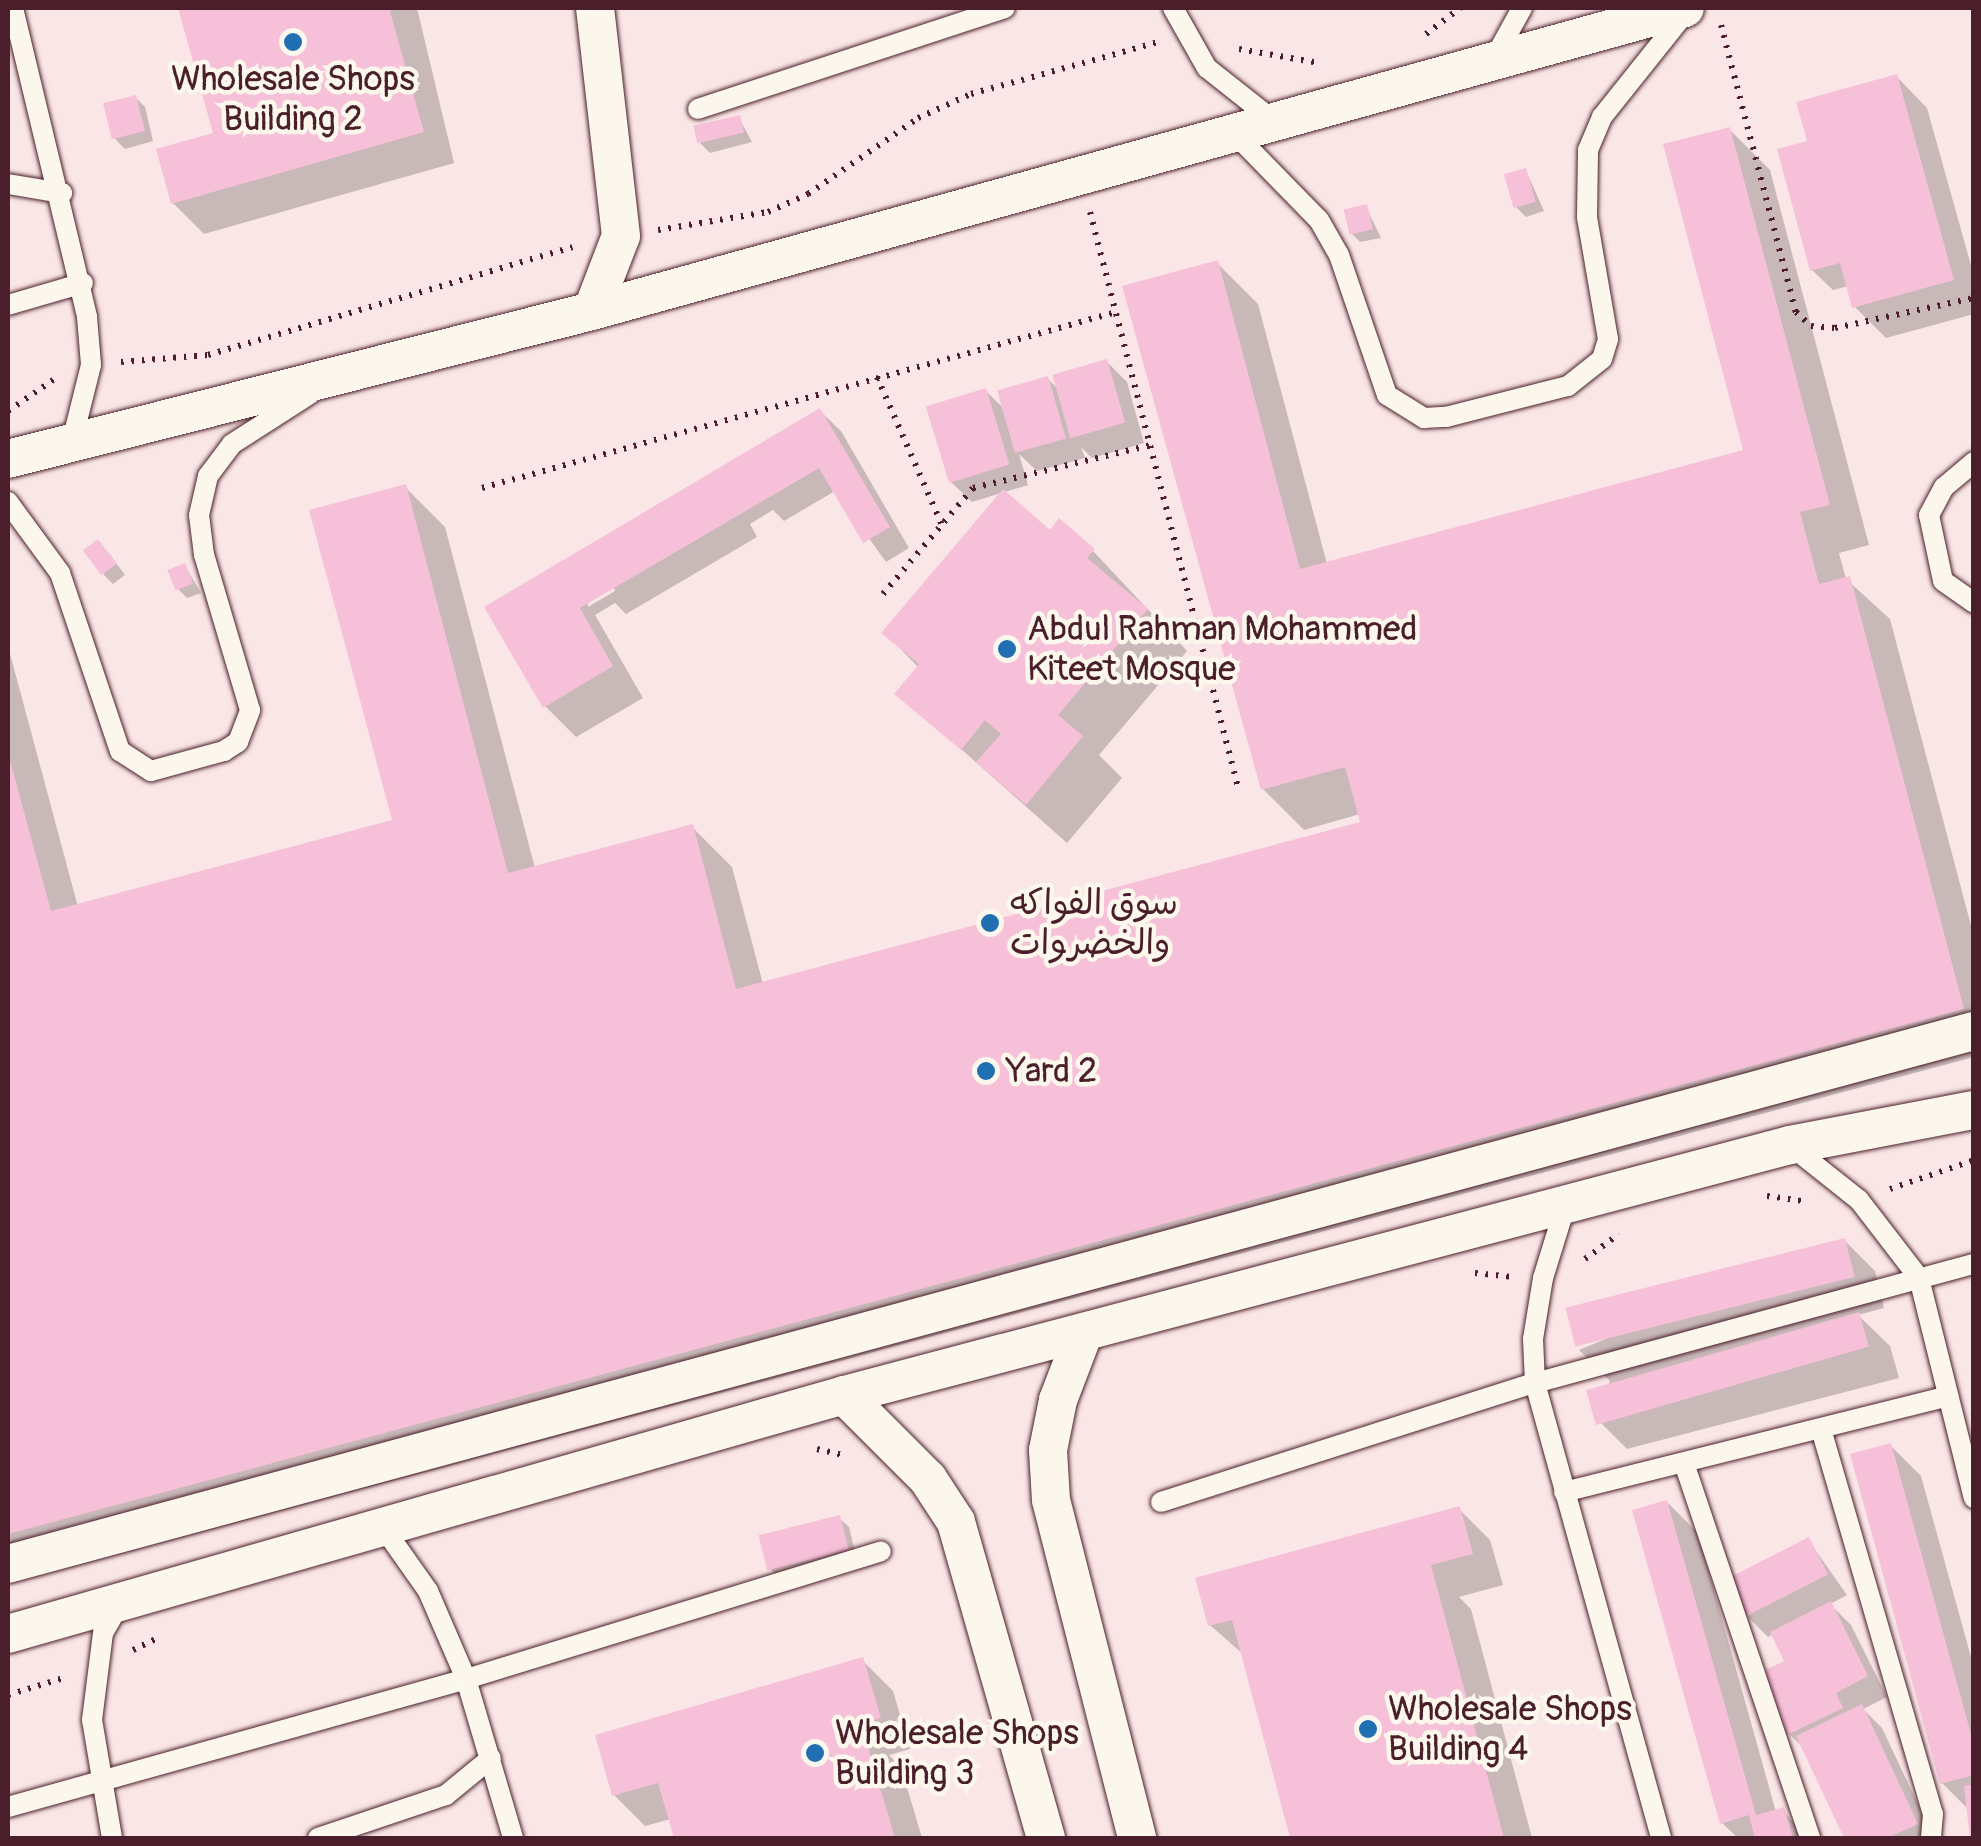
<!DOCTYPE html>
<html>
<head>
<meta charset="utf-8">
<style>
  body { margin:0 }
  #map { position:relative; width:1981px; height:1846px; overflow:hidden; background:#fbf7ec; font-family:Pangolin,"Playpen Sans Arabic",sans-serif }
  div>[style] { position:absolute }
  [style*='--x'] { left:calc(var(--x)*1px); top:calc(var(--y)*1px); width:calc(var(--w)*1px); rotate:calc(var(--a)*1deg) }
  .built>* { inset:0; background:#fae6e6; transform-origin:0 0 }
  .shadow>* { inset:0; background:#0003 }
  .building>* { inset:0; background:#f7c0d9; transform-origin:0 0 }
  .path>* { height:6px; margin-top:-3px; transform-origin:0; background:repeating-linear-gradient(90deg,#4a1f2b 0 2.5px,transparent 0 10.5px) }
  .roads { filter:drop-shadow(0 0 2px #4a1f2b) drop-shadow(0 0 2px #4a1f2b) }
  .service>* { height:20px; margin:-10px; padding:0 10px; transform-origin:10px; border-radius:10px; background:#fbf7ec }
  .minor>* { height:38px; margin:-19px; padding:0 19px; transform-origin:19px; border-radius:19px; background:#fbf7ec }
  .dots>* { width:28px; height:28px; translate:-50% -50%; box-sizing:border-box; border:5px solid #fbf7ec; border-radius:50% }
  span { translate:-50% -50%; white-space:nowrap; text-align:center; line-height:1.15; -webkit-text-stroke:9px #fbf7ec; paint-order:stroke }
  .poi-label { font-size:35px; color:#4a1f2b }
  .left { translate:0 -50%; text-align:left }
  .frame { position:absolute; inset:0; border:10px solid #4a1f2b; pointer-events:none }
</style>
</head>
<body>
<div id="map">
  <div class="built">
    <i style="left:8px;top:8px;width:1965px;height:1830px"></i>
  </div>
  <div class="shadow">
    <i style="clip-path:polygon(181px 8px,417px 8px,454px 163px,204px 234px,173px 203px,216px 135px)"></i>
    <i style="clip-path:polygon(1896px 76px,1927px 108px,1974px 276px,1974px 314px,1886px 338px,1855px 307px,1849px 286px,1833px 290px,1812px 270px,1810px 143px)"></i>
    <i style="clip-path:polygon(135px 97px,145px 107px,153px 141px,125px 149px,115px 139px)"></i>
    <i style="clip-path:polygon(739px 118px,752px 142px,710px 153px,700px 143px)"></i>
    <i style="clip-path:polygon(1729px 129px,1770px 170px,1869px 545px,1839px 553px,1846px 579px,1890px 619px,1974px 937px,1974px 1057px,8px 1584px,8px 646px,78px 907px,395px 822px,405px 487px,445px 527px,535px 868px,692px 827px,732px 867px,763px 984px,1363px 824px,1360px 814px,1304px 830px,1263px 789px,1217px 263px,1258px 304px,1327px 564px,1746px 452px)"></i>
    <i style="clip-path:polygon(1526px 171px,1544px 211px,1526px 217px,1516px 207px)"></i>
    <i style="clip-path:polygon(1366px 207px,1381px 238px,1360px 242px,1351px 233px)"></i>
    <i style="clip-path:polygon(1107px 362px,1127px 382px,1144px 443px,1092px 458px,1081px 447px,1085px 458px,1037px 471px,1019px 454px,1028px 485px,972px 502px,951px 482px,985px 390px,1005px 410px,1048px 379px,1059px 390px)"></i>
    <i style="clip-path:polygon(evenodd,820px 411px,841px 431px,909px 548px,886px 562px,835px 491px,784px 521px,773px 510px,750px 524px,757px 537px,626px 614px,615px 603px,595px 615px,643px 698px,576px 737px,545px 706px,487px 607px,820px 411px,613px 586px,615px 591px,588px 607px,588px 601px,613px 586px)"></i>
    <i style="clip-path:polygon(1051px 533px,1093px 551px,1187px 651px,1099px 755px,1122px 778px,1067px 843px,898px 693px,919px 668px,885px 633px)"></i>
    <i style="clip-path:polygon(108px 552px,125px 575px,113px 584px,104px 575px)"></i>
    <i style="clip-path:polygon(185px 566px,201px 593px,187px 598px,177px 588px)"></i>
    <i style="clip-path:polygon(1844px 1240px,1875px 1271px,1884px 1308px,1858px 1315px,1890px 1346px,1899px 1378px,1627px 1449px,1596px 1418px,1610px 1381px,1579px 1350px)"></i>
    <i style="clip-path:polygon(1890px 1445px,1921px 1476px,1974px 1668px,1974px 1838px,1969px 1810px,1942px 1783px)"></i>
    <i style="clip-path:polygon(1667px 1502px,1698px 1533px,1776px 1812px,1783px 1810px,1806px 1838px,1738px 1838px,1722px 1823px)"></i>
    <i style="clip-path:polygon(1459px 1509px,1490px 1540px,1503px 1585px,1459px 1597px,1471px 1609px,1532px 1838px,1292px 1838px,1244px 1655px,1210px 1625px)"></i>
    <i style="clip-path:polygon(839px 1518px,849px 1527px,857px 1560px,781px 1580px,771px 1570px)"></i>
    <i style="clip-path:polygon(1809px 1541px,1847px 1595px,1830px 1604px,1851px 1625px,1887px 1697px,1863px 1709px,1882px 1728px,1934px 1838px,1846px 1838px,1805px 1749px,1789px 1734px,1787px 1662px,1773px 1634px,1768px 1637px,1748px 1617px)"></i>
    <i style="clip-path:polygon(862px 1660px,893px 1691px,910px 1749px,889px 1755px,901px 1767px,922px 1838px,677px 1838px,671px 1819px,645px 1826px,614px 1795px)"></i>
  </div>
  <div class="building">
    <i style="clip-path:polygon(178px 8px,389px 8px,424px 132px,171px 204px,156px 149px,213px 133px)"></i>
    <i style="clip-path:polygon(1897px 74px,1954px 280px,1852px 308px,1840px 263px,1810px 271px,1777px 149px,1807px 141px,1796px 102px)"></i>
    <i style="left:136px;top:95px;width:37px;height:34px;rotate:76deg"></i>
    <i style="left:740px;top:115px;width:18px;height:48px;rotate:77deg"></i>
    <i style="clip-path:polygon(1730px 127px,1830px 505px,1800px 512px,1819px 584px,1850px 576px,1964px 1009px,8px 1534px,8px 753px,51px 911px,392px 820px,309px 510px,406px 484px,508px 873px,693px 824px,736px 989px,1360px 822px,1345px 767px,1261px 790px,1122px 286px,1218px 260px,1300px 569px,1743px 450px,1663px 144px)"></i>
    <i style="left:1526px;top:168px;width:35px;height:23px;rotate:74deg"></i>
    <i style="left:1367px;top:204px;width:26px;height:24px;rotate:77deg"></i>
    <i style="left:1107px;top:359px;width:66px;height:57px;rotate:74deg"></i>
    <i style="left:1048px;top:376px;width:65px;height:53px;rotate:74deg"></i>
    <i style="left:986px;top:388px;width:80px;height:63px;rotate:73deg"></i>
    <i style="clip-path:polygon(820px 408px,890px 527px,863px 543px,819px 468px,580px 608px,613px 666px,543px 708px,484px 607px)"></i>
    <i style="clip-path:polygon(1003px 489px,1050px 530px,1059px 518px,1095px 549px,1087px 558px,1148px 609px,1058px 715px,1083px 736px,1026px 805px,976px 762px,1001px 734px,985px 720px,961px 750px,894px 694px,919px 664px,881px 633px)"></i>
    <i style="left:98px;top:539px;width:31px;height:19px;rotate:53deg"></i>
    <i style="left:185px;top:563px;width:22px;height:19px;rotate:68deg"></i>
    <i style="left:1845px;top:1238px;width:40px;height:288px;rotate:76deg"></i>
    <i style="left:1859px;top:1312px;width:36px;height:284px;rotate:74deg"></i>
    <i style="clip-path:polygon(1891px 1443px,1974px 1745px,1974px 1775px,1940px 1784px,1850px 1454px)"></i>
    <i style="clip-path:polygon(1667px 1500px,1756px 1815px,1784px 1807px,1793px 1838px,1755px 1838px,1749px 1815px,1720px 1824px,1632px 1510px)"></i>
    <i style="clip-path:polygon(1460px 1506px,1473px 1554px,1431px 1565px,1504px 1838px,1290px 1838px,1232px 1620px,1208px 1626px,1195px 1578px)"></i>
    <i style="left:840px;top:1515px;width:36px;height:84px;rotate:76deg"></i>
    <i style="left:1809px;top:1537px;width:42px;height:95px;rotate:63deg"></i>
    <i style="clip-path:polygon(1831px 1601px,1868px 1676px,1836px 1693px,1843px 1708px,1787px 1735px,1757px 1674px,1784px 1661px,1770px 1632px)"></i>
    <i style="clip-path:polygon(863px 1657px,881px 1718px,861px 1724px,895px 1838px,674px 1838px,658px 1783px,612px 1796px,595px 1735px)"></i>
    <i style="clip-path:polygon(1862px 1704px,1918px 1824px,1887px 1838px,1844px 1838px,1796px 1736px)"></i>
    <i style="clip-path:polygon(1974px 1784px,1974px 1838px,1970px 1838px,1964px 1786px)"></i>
  </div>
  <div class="path">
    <i style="--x:1721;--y:25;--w:297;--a:75.4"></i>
    <i style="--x:1796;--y:312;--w:21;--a:43"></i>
    <i style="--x:1811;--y:326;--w:24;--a:5"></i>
    <i style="--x:1835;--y:328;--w:142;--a:-12.2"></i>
    <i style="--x:1426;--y:34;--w:43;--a:-37.4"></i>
    <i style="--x:1239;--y:49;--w:81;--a:9.9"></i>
    <i style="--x:1090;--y:212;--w:594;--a:75.57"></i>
    <i style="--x:658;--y:230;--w:111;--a:-9.3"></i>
    <i style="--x:768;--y:212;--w:44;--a:-24.2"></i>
    <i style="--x:808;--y:194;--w:134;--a:-34.6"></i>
    <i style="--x:918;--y:118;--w:58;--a:-24.4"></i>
    <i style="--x:971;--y:94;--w:194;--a:-15.5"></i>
    <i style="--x:121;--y:362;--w:87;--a:-4.6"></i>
    <i style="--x:208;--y:355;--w:380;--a:-16.5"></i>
    <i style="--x:877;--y:377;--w:162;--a:66.3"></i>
    <i style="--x:8;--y:411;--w:58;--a:-34.5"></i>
    <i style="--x:482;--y:488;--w:658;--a:-15.51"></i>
    <i style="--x:883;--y:594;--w:139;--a:-49.7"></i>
    <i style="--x:973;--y:488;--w:183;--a:-13.6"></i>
    <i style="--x:1890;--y:1189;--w:89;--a:-19"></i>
    <i style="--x:1767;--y:1196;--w:37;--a:8"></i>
    <i style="--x:1585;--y:1259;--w:42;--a:-36.3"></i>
    <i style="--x:1475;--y:1273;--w:37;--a:6"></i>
    <i style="--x:817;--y:1449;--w:27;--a:13"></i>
    <i style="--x:133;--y:1650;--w:28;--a:-26"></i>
    <i style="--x:8;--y:1695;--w:62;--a:-17"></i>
  </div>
  <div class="roads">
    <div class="service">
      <i style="--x:13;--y:8;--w:318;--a:76.5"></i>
      <i style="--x:87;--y:317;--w:48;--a:85.2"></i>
      <i style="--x:91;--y:365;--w:78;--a:104"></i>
      <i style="--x:1173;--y:8;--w:69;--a:60.5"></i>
      <i style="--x:1207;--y:68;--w:80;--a:38.4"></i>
      <i style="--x:1495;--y:57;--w:56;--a:-61.1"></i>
      <i style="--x:698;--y:109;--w:323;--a:-18.2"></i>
      <i style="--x:1232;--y:131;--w:124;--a:45.7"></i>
      <i style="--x:1319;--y:220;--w:40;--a:60.3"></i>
      <i style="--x:1339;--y:255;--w:148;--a:71.1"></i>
      <i style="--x:1387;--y:395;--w:44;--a:31.9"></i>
      <i style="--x:1424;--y:418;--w:22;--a:-3"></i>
      <i style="--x:1446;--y:417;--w:126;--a:-14.3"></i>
      <i style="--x:1568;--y:386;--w:43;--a:-38.5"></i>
      <i style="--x:1602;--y:359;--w:21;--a:-73"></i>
      <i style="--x:1608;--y:339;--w:124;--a:-99.8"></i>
      <i style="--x:1587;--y:217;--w:67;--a:-89.1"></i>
      <i style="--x:1588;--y:150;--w:36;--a:-67"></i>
      <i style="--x:1602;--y:117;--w:133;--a:-51.4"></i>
      <i style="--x:8;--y:184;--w:55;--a:9.5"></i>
      <i style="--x:8;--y:305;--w:78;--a:-16.3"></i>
      <i style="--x:1974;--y:462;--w:39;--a:140"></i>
      <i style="--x:1944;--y:487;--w:32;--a:118"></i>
      <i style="--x:1929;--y:515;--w:67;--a:78"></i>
      <i style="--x:1943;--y:581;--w:38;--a:35"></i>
      <i style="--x:8;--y:502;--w:88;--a:53.8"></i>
      <i style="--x:60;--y:573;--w:188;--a:71.4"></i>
      <i style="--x:120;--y:751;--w:37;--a:33"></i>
      <i style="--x:151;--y:771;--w:76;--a:-15.3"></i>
      <i style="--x:224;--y:751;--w:17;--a:-33"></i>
      <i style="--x:238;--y:742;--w:34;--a:-69"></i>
      <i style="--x:250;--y:710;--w:162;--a:-106.5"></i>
      <i style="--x:204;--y:555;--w:40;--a:-97.1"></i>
      <i style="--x:199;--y:515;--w:40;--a:-77"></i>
      <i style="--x:208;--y:476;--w:40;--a:-53"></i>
      <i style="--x:232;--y:444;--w:93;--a:-32.7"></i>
      <i style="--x:1791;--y:1146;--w:87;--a:38.5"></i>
      <i style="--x:1859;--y:1200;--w:98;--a:52.4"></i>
      <i style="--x:1919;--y:1278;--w:227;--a:76"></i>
      <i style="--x:1565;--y:1207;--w:74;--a:107.2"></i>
      <i style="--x:1543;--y:1278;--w:62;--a:99.3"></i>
      <i style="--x:1533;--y:1339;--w:44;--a:87.4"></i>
      <i style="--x:1535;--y:1383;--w:472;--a:74.5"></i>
      <i style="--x:1821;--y:1429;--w:401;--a:73.8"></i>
      <i style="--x:1933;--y:1814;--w:24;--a:95"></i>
      <i style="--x:1684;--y:1463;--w:396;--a:71.4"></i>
      <i style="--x:1564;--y:1492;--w:396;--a:-14"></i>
      <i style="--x:1161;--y:1502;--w:392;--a:-17.7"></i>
      <i style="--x:1535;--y:1383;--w:455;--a:-15.2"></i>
      <i style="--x:385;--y:1530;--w:75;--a:54.8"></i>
      <i style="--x:428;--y:1591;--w:96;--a:66.6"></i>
      <i style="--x:466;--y:1679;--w:166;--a:73.5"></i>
      <i style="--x:8;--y:1807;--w:476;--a:-15.6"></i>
      <i style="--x:466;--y:1679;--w:434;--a:-17.1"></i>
      <i style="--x:112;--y:1838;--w:120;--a:-99.6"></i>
      <i style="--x:92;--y:1720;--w:88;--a:-82.8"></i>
      <i style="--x:103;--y:1633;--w:34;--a:-60"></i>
      <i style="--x:318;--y:1838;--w:135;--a:-18.6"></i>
      <i style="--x:446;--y:1795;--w:58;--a:-39.4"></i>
    </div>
    <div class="minor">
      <i style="--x:592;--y:311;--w:80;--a:-68.9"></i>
      <i style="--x:621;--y:236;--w:229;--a:-96.5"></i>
      <i style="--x:8;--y:459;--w:602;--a:-14.22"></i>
      <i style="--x:592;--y:311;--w:1134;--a:-15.49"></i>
      <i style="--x:1084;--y:1332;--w:73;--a:110.9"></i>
      <i style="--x:1058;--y:1400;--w:51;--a:101.3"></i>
      <i style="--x:1048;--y:1450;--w:50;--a:86.6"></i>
      <i style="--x:1051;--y:1500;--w:349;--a:75.7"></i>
      <i style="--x:844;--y:1395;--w:119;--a:45"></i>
      <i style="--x:928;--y:1479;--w:51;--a:56.9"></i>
      <i style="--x:956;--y:1522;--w:329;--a:74.1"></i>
      <i style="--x:8;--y:1564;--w:2037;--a:-15.17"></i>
      <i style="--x:8;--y:1634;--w:869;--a:-15.95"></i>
      <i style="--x:844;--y:1395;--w:978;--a:-14.8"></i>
      <i style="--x:1790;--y:1145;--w:187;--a:-10.8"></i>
    </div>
  </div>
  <div class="dots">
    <i style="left:293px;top:42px;background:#1f6fb2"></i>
    <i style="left:1007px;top:649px;background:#1f6fb2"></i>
    <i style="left:990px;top:923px;background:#1f6fb2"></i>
    <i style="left:986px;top:1071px;background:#1f6fb2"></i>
    <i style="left:1368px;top:1729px;background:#1f6fb2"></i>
    <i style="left:815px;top:1753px;background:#1f6fb2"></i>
  </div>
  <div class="poi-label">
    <span style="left:293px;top:99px">Wholesale Shops<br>Building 2</span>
    <span class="left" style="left:1027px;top:649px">Abdul Rahman Mohammed<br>Kiteet Mosque</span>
    <span class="left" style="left:1010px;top:923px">سوق الفواكه<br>والخضروات</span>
    <span class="left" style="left:1006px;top:1071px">Yard 2</span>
    <span class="left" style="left:1388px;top:1729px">Wholesale Shops<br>Building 4</span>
    <span class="left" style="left:835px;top:1753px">Wholesale Shops<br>Building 3</span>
  </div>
  <div class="frame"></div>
</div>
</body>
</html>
